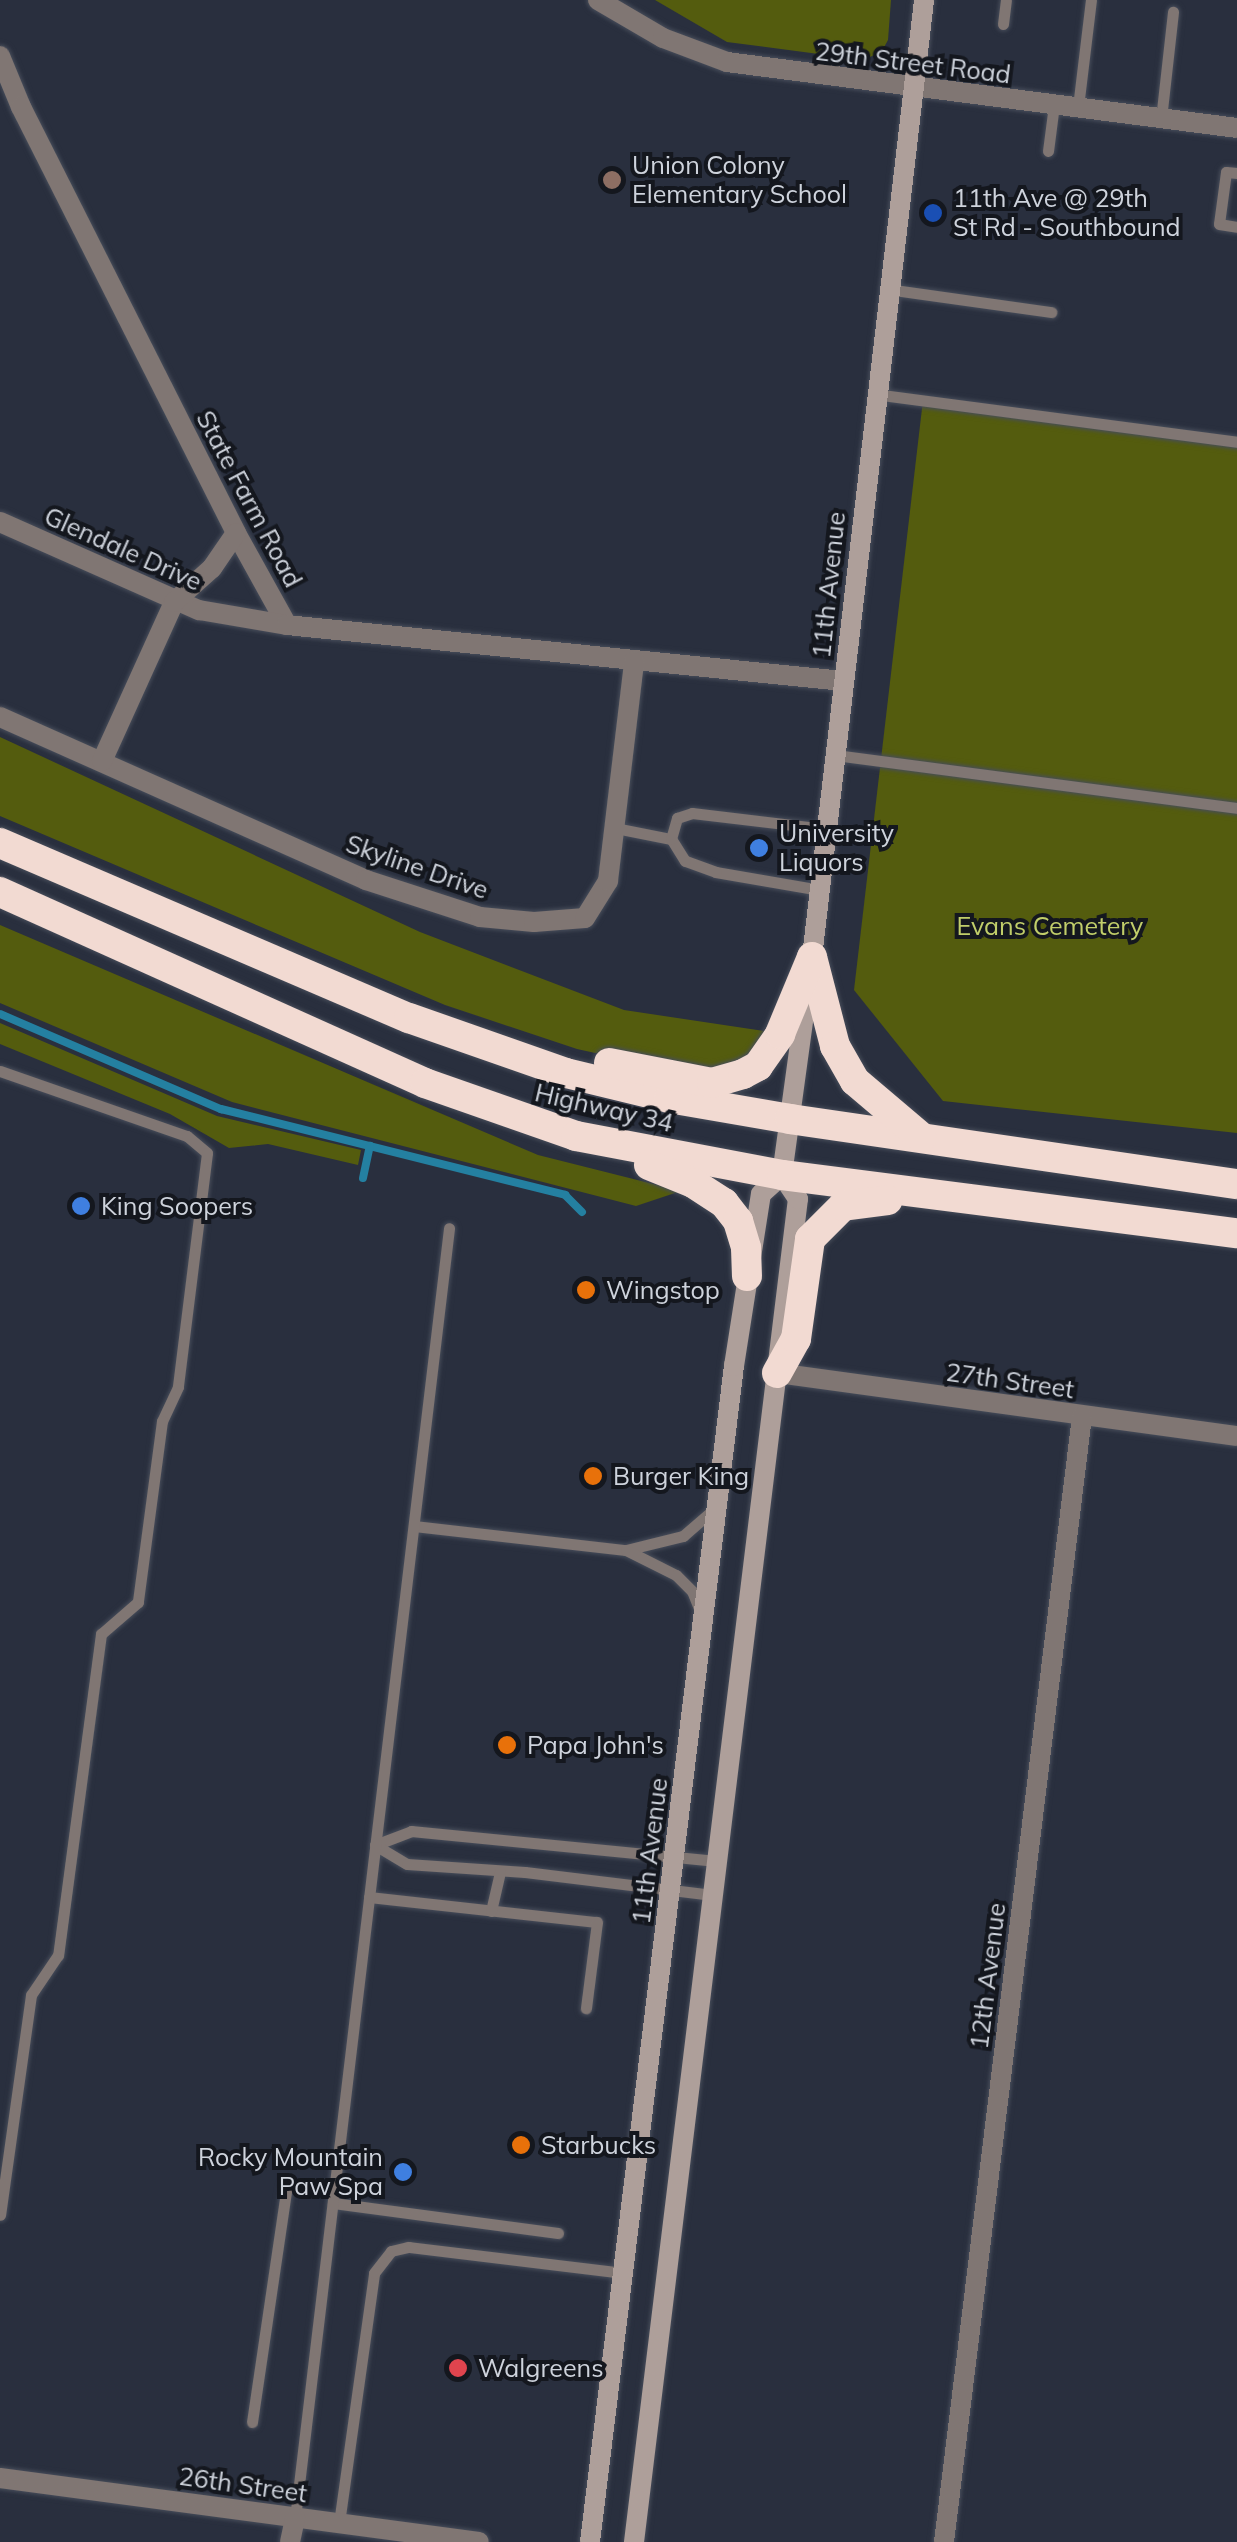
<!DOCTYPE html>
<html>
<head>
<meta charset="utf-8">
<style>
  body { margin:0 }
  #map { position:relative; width:1237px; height:2542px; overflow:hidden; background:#292f3e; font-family:Mulish,sans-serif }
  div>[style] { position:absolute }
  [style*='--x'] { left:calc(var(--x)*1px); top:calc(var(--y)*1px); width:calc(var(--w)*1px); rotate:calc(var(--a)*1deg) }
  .green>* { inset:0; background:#545c0e }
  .stream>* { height:8px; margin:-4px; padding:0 4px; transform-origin:4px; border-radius:4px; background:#2480a1 }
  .roads { filter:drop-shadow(0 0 2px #474d5a) drop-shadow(0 0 2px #474d5a) }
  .lane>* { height:11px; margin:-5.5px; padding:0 5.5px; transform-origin:5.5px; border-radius:5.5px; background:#807673 }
  .street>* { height:20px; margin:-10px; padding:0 10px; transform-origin:10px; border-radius:10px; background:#807673 }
  .secondary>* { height:20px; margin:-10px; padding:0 10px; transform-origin:10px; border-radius:10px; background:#ae9f9a }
  .highway>* { height:30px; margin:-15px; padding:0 15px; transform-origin:15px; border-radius:15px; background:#f2dad2 }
  .dots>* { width:28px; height:28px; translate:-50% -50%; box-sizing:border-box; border:5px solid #14171e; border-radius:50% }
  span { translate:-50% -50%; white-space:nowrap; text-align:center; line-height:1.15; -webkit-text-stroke:8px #14171e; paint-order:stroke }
  .street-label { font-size:25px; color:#ced3dc }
  .poi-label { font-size:25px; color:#ced3dc }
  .left { translate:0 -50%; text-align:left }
  .right { translate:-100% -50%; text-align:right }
  .park-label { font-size:25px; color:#c1ce6a }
</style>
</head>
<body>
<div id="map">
  <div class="green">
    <i style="clip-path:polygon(655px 0,891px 0,888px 40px,882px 51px,864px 60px,727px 42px)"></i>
    <i style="clip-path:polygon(923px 400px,1237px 437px,1237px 1133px,943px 1101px,854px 990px)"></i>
    <i style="clip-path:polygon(0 737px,420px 932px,624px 1010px,764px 1031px,752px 1051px,732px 1066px,672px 1070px,577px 1049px,445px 1005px,0 816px)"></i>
    <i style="clip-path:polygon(0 925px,538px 1155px,681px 1191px,636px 1206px,232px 1102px,0 1003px)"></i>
    <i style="clip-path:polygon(0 1023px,217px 1116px,361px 1150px,358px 1165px,268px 1144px,229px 1148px,170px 1114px,0 1044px)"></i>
  </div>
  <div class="stream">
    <i style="--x:0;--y:1014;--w:241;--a:23.3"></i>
    <i style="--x:221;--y:1109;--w:355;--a:14"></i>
    <i style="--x:565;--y:1195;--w:24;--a:45"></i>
    <i style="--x:363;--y:1178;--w:33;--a:-78"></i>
  </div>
  <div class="roads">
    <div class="lane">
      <i style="--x:1003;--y:24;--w:24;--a:-83"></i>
      <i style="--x:1078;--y:107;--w:108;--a:-83.1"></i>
      <i style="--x:1161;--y:119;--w:108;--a:-83.6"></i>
      <i style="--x:1048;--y:151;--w:46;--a:-82.6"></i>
      <i style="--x:1237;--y:173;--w:11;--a:-175"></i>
      <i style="--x:1226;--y:172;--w:52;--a:97.7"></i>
      <i style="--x:1219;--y:224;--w:18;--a:9"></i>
      <i style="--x:887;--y:289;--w:166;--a:8"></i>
      <i style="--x:874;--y:394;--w:366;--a:7.5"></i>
      <i style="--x:835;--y:755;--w:405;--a:7.5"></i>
      <i style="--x:615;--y:828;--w:57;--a:11.1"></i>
      <i style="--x:820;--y:890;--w:106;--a:-170.2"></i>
      <i style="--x:716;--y:872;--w:33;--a:-160"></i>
      <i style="--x:685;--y:861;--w:26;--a:-122"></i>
      <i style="--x:671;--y:839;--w:22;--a:-74"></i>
      <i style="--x:677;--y:818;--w:16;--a:-18"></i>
      <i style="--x:692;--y:813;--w:136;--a:6.8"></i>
      <i style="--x:0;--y:1071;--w:198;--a:19.2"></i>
      <i style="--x:187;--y:1136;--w:26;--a:40"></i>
      <i style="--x:207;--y:1153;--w:236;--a:97.1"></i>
      <i style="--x:178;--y:1387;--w:38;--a:115"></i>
      <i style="--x:162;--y:1421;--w:183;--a:97.6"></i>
      <i style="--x:138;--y:1602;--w:49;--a:139.1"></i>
      <i style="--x:101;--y:1634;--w:324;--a:97.6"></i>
      <i style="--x:58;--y:1955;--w:48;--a:124"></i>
      <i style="--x:31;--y:1995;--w:222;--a:98"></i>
      <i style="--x:414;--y:1526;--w:213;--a:6.5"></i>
      <i style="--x:626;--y:1550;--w:59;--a:-13.8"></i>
      <i style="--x:683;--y:1536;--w:38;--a:-41"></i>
      <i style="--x:626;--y:1550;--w:56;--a:26.6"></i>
      <i style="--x:676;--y:1575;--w:23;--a:45"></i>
      <i style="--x:692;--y:1591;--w:22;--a:68"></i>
      <i style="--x:375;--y:1845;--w:39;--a:-21"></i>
      <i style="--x:411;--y:1831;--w:307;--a:5.6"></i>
      <i style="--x:375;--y:1845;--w:37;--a:31"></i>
      <i style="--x:407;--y:1864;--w:118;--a:3.9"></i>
      <i style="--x:525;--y:1872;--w:189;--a:7"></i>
      <i style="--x:369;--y:1897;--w:229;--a:6.3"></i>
      <i style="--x:597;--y:1922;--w:87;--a:97.3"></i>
      <i style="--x:491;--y:1911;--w:40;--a:-77"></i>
      <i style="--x:333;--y:2203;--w:227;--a:7.6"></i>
      <i style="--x:252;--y:2422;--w:239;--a:-81.6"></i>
      <i style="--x:295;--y:2518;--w:1299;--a:-83.19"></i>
      <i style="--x:339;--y:2523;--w:252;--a:-82"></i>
      <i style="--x:374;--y:2273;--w:28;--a:-52"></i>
      <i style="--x:391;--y:2251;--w:18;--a:-13"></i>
      <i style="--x:409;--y:2247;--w:217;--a:6.9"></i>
    </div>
    <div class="street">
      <i style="--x:598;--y:0;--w:75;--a:30.3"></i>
      <i style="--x:663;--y:38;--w:68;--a:20.6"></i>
      <i style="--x:727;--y:62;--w:514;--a:7.37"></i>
      <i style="--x:0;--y:56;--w:55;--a:67.6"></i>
      <i style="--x:21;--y:107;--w:477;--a:63.2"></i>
      <i style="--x:236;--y:533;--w:105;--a:61"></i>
      <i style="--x:0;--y:522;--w:218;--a:23.9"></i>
      <i style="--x:199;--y:610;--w:89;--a:9.7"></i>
      <i style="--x:287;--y:625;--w:559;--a:5.75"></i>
      <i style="--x:0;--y:717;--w:401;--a:24"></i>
      <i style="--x:366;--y:880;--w:120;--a:18"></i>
      <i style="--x:480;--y:917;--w:54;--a:5.3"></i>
      <i style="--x:534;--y:922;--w:51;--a:-4.5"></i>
      <i style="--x:585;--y:918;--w:44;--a:-58.1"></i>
      <i style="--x:608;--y:881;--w:221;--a:-83.2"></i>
      <i style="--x:102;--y:761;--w:175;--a:-65.6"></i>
      <i style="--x:174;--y:602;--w:51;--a:-41.8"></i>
      <i style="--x:212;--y:568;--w:42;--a:-55.6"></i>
      <i style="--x:777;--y:1373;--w:464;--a:7.8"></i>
      <i style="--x:0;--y:2478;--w:483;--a:7.6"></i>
      <i style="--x:290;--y:2542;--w:25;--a:-78"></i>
      <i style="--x:944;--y:2542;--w:1134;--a:-83.01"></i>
    </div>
    <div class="secondary">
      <i style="--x:590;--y:2542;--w:1185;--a:-83.02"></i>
      <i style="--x:734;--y:1366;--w:174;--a:-81.1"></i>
      <i style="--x:761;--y:1194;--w:28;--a:-42"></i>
      <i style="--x:782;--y:1175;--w:220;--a:-82.2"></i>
      <i style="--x:812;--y:957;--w:964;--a:-83.32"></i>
      <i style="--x:634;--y:2542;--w:1353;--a:-83.04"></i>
      <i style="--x:798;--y:1199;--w:29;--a:-124"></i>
    </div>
    <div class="highway">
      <i style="--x:0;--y:843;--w:445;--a:23.2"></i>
      <i style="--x:409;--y:1018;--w:166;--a:19.3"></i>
      <i style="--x:566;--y:1073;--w:106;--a:13.6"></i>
      <i style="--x:669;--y:1098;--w:123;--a:9.8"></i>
      <i style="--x:790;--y:1119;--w:452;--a:8.3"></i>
      <i style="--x:0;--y:892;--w:466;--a:24.2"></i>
      <i style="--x:425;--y:1083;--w:160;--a:19.3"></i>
      <i style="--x:576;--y:1136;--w:210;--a:10.7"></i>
      <i style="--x:782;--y:1175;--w:459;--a:7.3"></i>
      <i style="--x:812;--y:957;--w:92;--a:75.5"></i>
      <i style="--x:835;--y:1046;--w:40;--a:60.3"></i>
      <i style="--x:855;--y:1081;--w:87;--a:40.3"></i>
      <i style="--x:609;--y:1063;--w:105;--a:11"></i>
      <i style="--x:712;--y:1083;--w:32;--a:-16"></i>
      <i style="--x:743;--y:1074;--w:17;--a:-28"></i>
      <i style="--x:758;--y:1066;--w:39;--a:-55"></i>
      <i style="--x:780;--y:1034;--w:83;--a:-67.4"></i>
      <i style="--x:649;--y:1165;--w:48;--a:22.2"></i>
      <i style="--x:693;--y:1183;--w:37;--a:33"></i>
      <i style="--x:724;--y:1203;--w:23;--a:52"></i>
      <i style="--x:738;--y:1221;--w:28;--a:73"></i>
      <i style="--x:746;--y:1248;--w:28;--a:88"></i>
      <i style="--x:777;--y:1373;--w:39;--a:-61"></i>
      <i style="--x:796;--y:1339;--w:101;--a:-82"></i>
      <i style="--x:810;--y:1239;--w:47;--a:-45"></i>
      <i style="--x:843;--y:1206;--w:45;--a:-7.6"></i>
    </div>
  </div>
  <div class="dots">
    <i style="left:612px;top:180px;background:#8d6e63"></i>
    <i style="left:933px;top:213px;background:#1a4fb4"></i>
    <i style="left:759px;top:848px;background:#3f7fe0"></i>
    <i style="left:81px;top:1206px;background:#3f7fe0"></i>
    <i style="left:586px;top:1290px;background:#e8710a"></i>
    <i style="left:593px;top:1476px;background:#e8710a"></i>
    <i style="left:507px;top:1745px;background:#e8710a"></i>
    <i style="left:521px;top:2145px;background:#e8710a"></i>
    <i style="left:403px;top:2172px;background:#3f7fe0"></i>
    <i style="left:458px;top:2368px;background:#e0444e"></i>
  </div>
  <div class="street-label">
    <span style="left:913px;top:63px;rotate:7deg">29th Street Road</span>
    <span style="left:249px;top:499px;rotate:62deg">State Farm Road</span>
    <span style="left:123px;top:549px;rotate:24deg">Glendale Drive</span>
    <span style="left:829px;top:585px;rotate:-84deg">11th Avenue</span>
    <span style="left:417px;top:867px;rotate:19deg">Skyline Drive</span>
    <span style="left:604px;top:1108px;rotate:13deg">Highway 34</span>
    <span style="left:1010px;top:1381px;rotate:8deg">27th Street</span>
    <span style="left:650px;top:1851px;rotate:-83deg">11th Avenue</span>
    <span style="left:988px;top:1976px;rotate:-83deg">12th Avenue</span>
    <span style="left:243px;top:2485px;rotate:8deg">26th Street</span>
  </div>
  <div class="poi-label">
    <span class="left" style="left:632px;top:180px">Union Colony<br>Elementary School</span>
    <span class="left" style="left:953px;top:213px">11th Ave @ 29th<br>St Rd - Southbound</span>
    <span class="left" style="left:779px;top:848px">University<br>Liquors</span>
    <span class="left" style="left:101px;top:1206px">King Soopers</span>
    <span class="left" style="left:606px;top:1290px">Wingstop</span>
    <span class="left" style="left:613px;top:1476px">Burger King</span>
    <span class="left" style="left:527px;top:1745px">Papa John's</span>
    <span class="left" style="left:541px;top:2145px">Starbucks</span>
    <span class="right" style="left:383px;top:2172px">Rocky Mountain<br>Paw Spa</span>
    <span class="left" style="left:478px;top:2368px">Walgreens</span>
  </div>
  <div class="park-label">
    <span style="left:1050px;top:926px">Evans Cemetery</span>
  </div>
</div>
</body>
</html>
